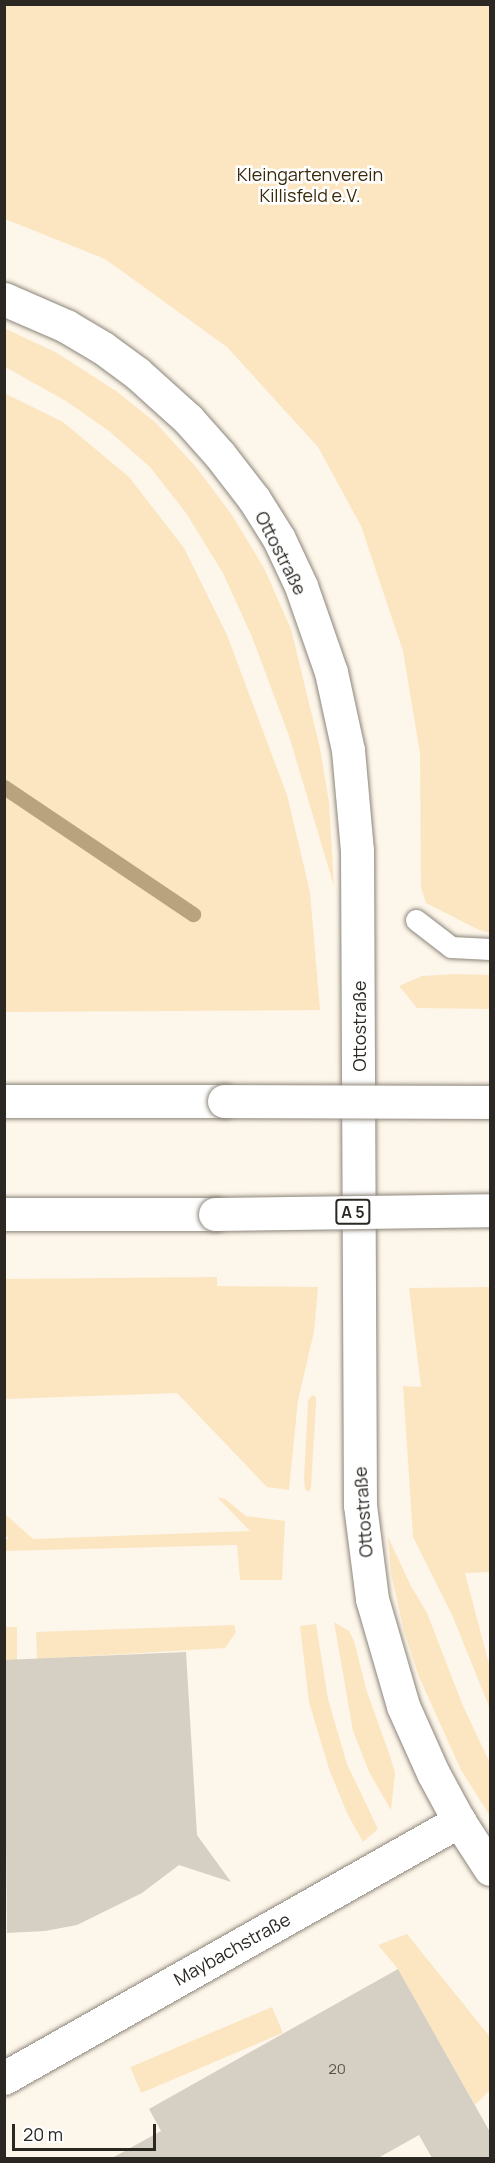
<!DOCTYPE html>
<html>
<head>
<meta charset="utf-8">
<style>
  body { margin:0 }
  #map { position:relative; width:495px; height:2163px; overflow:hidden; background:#fdf6ea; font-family:Manrope,sans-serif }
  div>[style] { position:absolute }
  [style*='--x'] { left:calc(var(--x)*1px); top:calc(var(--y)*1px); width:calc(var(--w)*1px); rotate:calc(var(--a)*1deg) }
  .green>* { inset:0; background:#fce6c2; transform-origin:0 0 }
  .stream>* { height:15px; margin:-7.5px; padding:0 7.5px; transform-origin:7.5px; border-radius:7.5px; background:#b8a37e }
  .building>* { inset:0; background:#d6cfc3 }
  .roads { filter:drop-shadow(0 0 2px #8c857a) drop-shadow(0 0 2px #8c857a) }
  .lane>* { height:21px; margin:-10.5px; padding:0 10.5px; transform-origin:10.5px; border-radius:10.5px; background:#fff }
  .street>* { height:33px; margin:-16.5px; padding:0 16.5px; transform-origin:16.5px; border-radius:16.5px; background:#fff }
  .secondary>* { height:33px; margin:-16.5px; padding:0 16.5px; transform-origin:16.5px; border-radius:16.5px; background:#fff }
  .highway>* { height:33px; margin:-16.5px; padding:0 16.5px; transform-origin:16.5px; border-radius:16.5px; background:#fff }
  .bridges { filter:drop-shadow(0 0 2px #8c857a) drop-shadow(0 0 2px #8c857a) }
  .highway-bridge>* { height:33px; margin:-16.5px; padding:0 16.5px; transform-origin:16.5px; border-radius:16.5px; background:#fff }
  span { translate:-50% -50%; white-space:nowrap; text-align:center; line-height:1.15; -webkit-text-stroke:5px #fff; paint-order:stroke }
  .number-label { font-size:15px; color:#56524b }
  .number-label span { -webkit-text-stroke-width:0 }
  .shield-label span { padding:2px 4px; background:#fff; border:2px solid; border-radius:4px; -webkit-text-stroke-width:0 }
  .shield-label { font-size:16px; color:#2b2823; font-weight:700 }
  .park-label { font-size:18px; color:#392909 }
  .street-label { font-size:18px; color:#2b2823 }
  .frame { position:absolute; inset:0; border:6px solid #2b2823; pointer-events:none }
  .scale { position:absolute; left:12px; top:2124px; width:144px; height:27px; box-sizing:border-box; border:3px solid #2b2823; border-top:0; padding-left:8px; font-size:18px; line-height:21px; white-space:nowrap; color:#2b2823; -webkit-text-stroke:4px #fff; paint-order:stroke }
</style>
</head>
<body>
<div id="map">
  <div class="green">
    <i style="clip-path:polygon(4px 5px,490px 5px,490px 933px,479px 930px,426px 903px,421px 887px,420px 753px,403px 651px,361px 526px,318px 447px,227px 347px,105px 259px,5px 219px)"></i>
    <i style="clip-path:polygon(4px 328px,57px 353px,116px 391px,155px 422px,196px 467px,232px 515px,264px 568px,291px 629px,320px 748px,329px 802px,334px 886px,289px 736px,252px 637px,223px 573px,186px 513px,150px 467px,109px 431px,66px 401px,5px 367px)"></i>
    <i style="clip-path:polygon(4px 393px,63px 422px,129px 477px,184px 548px,227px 635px,287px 795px,310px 892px,320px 1010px,5px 1012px)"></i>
    <i style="clip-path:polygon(455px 974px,490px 975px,490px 1009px,417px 1008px,399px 986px,422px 976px)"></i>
    <i style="clip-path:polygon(217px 1277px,217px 1286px,318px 1287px,314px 1332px,298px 1400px,289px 1490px,267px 1487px,177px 1393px,5px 1399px,5px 1279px)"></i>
    <i style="clip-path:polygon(490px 1287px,490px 1572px,465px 1573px,490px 1668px,490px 1709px,453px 1617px,413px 1537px,403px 1386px,421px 1387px,409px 1288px)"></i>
    <i style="clip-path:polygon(312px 1395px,316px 1397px,316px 1403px,311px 1487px,309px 1492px,305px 1489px,304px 1479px,308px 1401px)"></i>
    <i style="clip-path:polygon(217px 1497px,225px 1499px,246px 1516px,285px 1521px,282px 1580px,240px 1580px,237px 1545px,5px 1551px,5px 1539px,9px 1539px,5px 1534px,5px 1514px,33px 1539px,250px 1531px)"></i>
    <i style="clip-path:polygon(388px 1537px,411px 1586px,427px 1613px,463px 1706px,490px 1763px,490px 1816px,461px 1770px,419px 1677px,404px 1631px,391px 1573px)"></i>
    <i style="clip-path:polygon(334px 1622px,349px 1631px,354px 1641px,367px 1692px,390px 1756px,395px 1773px,391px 1810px,369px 1772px,353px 1731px)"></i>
    <i style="clip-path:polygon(316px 1624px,328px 1699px,347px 1764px,378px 1829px,363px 1842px,347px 1813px,329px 1769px,309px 1702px,300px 1626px)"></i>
    <i style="clip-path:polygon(234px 1625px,236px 1632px,225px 1648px,37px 1659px,36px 1632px)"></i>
    <i style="left:5px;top:1627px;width:12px;height:33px"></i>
    <i style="clip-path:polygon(407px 1934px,490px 2037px,490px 2090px,475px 2105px,398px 1969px,378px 1945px)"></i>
    <i style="left:272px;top:2007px;width:28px;height:154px;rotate:67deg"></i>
  </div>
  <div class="stream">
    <i style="--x:4;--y:787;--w:228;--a:33.9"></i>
  </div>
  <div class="building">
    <i style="clip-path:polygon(186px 1652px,197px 1835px,231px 1882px,179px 1865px,142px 1893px,77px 1925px,45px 1931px,7px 1933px,4px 1660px)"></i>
    <i style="clip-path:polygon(398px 1969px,490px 2132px,490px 2158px,432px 2158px,419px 2135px,378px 2158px,112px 2158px,161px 2131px,149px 2109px)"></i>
  </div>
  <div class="roads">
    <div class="lane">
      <i style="--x:416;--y:920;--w:44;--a:37.6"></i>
      <i style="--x:451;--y:947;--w:39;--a:3"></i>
    </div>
    <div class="street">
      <i style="--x:4;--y:2078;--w:523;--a:-29.46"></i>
    </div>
    <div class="secondary">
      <i style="--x:4;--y:299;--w:68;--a:23.5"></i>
      <i style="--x:66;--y:326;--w:43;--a:30.7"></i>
      <i style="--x:103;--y:348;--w:42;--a:36.3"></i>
      <i style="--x:137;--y:373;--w:69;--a:42"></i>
      <i style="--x:188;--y:419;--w:48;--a:48.4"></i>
      <i style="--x:220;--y:455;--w:56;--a:52.3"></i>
      <i style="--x:254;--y:499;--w:47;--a:58"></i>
      <i style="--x:279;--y:539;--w:52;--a:64.9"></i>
      <i style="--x:301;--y:586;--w:91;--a:70.8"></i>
      <i style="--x:331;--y:672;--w:80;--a:77.7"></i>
      <i style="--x:348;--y:750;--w:100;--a:84.9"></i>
      <i style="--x:357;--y:850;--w:655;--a:89.74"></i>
      <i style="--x:360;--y:1505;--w:95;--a:82.7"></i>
      <i style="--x:372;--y:1599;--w:111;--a:73.8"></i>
      <i style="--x:403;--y:1706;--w:73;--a:65.9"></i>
      <i style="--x:433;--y:1773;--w:55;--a:61.6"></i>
      <i style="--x:459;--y:1821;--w:57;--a:57.1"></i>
    </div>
    <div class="highway">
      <i style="--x:4;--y:1101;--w:220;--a:0"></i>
      <i style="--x:4;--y:1214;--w:211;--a:0"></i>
    </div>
  </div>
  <div class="bridges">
    <div class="highway-bridge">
      <i style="--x:224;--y:1101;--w:266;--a:0.2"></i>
      <i style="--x:215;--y:1214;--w:275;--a:-0.8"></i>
    </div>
  </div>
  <div class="number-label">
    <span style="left:337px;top:2069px">20</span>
  </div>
  <div class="shield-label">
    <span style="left:353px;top:1212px">A 5</span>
  </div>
  <div class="park-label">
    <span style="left:310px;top:185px">Kleingartenverein<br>Killisfeld e.V.</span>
  </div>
  <div class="street-label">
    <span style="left:281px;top:553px;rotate:63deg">Ottostraße</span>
    <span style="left:359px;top:1026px;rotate:-90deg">Ottostraße</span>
    <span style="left:363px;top:1512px;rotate:-94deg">Ottostraße</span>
    <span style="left:232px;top:1949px;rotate:-29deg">Maybachstraße</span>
  </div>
  <div class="frame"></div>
  <div class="scale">20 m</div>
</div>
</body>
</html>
